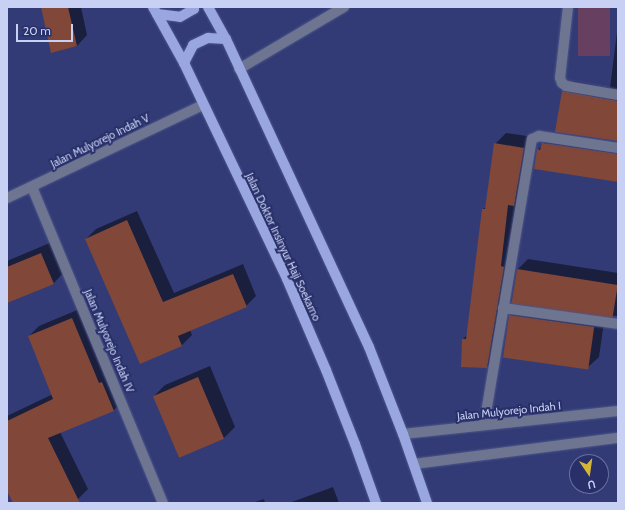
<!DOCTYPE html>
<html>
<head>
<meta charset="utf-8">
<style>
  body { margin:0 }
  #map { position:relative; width:625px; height:510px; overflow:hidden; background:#323b75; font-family:Cabin,sans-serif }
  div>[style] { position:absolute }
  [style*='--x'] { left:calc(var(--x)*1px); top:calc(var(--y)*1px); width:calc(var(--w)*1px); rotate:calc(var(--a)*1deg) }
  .green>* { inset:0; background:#673f60; transform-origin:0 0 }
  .shadow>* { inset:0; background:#0007 }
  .building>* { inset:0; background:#814739; transform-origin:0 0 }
  .roads { filter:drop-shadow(0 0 1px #4d568c) drop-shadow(0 0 1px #4d568c) }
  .minor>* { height:10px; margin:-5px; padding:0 5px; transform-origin:5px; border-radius:5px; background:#6e7591 }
  .major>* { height:10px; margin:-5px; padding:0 5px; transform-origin:5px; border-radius:5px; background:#99a6df }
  span { translate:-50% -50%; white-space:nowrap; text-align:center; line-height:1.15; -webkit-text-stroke:4px #293069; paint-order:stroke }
  .street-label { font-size:11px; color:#c8d1f4 }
  .frame { position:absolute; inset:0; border:8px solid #c8d1f4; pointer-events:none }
  .north { position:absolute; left:569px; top:454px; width:40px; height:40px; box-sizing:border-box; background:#293069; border:1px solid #6970a1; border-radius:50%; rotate:167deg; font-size:11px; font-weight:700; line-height:16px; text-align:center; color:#c8d1f4 }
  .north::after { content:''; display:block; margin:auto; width:14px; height:18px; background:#d5b534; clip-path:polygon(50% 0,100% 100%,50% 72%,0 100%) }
  .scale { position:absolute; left:16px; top:24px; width:57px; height:18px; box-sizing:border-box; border:2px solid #c8d1f4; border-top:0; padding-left:5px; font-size:12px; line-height:14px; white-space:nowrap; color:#c8d1f4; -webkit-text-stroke:3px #293069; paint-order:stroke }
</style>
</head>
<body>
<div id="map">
  <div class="green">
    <i style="left:578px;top:7px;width:32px;height:49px"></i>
  </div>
  <div class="shadow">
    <i style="clip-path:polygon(43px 7px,81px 7px,87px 35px,77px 46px,52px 51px)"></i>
    <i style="clip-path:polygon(618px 24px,618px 140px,563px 92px,574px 81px,610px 88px)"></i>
    <i style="clip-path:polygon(506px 133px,534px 137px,497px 357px,487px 367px,463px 339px,468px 334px,483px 209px,486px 207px,495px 144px)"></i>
    <i style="clip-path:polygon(554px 133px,618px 143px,618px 154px,546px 143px,546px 145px,618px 156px,618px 181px,538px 150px)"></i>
    <i style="clip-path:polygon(137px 211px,174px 293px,243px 264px,256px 296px,246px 306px,190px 330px,192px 335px,182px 345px,141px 363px,86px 239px,96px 229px)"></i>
    <i style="clip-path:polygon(52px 242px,65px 271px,54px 283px,7px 302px,7px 261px)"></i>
    <i style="clip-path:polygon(528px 259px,618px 273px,618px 316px,605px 315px,599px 357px,587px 368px,510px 316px,523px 303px,518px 269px)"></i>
    <i style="clip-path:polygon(82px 308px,124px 400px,113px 411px,60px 432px,88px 489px,78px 499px,70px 503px,14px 503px,7px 489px,7px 416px,53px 394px,29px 336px,39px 326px)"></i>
    <i style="clip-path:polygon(210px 366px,235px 427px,224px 438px,179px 457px,154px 396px,165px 385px)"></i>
    <i style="clip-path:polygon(333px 487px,339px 503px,289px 503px)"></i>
    <i style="clip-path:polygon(264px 499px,265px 503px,252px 503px)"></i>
  </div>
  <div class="building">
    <i style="clip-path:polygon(41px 7px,68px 7px,77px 46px,51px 53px)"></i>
    <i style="clip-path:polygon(562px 91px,618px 101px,618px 141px,555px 132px)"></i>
    <i style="clip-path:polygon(494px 143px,524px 148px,514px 206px,508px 205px,501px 266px,504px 267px,487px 368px,461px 367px,462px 339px,466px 339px,482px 209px,485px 209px)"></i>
    <i style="clip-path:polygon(542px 143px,618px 154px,618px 182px,534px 169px,537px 149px,540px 150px)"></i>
    <i style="clip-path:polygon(127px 220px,163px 302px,233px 274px,247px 307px,178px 336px,182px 346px,140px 364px,85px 239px)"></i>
    <i style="clip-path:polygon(41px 253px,54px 284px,7px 303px,7px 267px)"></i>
    <i style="left:517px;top:269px;width:102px;height:35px;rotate:9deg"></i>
    <i style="left:509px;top:315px;width:86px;height:43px;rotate:8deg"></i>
    <i style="clip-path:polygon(72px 318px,99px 383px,102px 382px,114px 411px,48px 438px,80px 503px,13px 503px,7px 491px,7px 421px,53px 399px,28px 336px)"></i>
    <i style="left:198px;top:377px;width:67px;height:49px;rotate:67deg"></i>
  </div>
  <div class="roads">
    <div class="minor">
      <i style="--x:568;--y:7;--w:71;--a:96.4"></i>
      <i style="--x:560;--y:78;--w:5;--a:68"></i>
      <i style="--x:562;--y:83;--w:5;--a:37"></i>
      <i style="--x:566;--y:86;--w:53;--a:9.8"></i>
      <i style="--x:239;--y:69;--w:122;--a:-30.6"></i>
      <i style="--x:32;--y:187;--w:342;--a:67.5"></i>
      <i style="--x:7;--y:198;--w:217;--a:-25.4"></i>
      <i style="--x:503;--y:308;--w:116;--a:7.9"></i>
      <i style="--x:484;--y:425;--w:290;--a:-80.5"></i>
      <i style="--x:532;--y:139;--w:8;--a:-23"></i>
      <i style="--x:539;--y:136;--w:80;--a:8.6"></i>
      <i style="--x:403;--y:434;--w:216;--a:-6.1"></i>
      <i style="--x:414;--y:464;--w:206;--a:-7.3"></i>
    </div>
    <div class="major">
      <i style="--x:153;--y:7;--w:64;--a:61"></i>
      <i style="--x:184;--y:63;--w:239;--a:64.5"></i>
      <i style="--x:287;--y:279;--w:99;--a:66.8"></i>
      <i style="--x:326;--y:370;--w:79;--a:68.6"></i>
      <i style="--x:355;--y:444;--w:63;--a:70.4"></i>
      <i style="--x:208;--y:7;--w:37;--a:61"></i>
      <i style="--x:226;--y:39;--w:340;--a:65.1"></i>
      <i style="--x:369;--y:347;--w:93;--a:68.7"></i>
      <i style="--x:403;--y:434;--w:73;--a:70.8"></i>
      <i style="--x:157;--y:14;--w:23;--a:7"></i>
      <i style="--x:180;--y:17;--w:16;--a:-30"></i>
      <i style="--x:194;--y:9;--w:2;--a:-90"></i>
      <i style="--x:184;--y:63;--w:20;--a:-63"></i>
      <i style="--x:193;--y:45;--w:17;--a:-25"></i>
      <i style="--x:208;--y:38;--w:18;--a:3"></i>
    </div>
  </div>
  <div class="street-label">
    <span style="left:100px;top:141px;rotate:-26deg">Jalan Mulyorejo Indah V</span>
    <span style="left:283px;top:247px;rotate:65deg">Jalan Doktor Insinyur Haji Soekarno</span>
    <span style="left:109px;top:341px;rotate:67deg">Jalan Mulyorejo Indah IV</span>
    <span style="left:509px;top:411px;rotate:-6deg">Jalan Mulyorejo Indah I</span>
  </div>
  <div class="frame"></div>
  <div class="north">U</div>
  <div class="scale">20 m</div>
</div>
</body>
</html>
